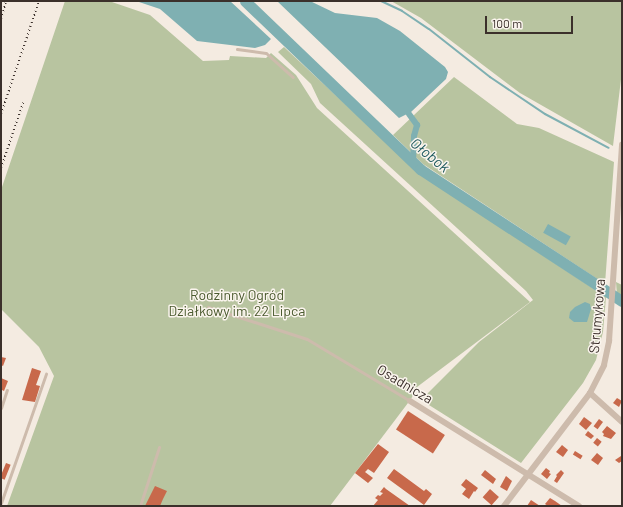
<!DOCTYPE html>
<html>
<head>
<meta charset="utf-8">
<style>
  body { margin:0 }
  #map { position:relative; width:623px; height:507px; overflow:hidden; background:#f4ebe1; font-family:Barlow,sans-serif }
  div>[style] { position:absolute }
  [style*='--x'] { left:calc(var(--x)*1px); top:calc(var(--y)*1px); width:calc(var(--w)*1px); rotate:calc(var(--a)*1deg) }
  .green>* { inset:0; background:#b8c4a0 }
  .water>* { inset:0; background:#7fb0b2; transform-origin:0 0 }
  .stream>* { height:2px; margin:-1px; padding:0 1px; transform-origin:1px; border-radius:1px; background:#7fb0b2 }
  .canal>* { height:6px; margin:-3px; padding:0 3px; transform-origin:3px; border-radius:3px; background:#7fb0b2 }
  .river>* { height:11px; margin:-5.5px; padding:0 5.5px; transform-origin:5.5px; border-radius:5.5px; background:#7fb0b2 }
  .building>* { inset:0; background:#c8694b; transform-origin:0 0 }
  .service>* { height:3px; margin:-1.5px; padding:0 1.5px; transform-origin:1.5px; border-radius:1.5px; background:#cdbbac }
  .minor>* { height:6px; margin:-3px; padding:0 3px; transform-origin:3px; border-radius:3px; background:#cdbbac }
  .rail>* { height:2px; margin-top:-1px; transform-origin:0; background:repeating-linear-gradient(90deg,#3b302b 0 1px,transparent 0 4px) }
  span { translate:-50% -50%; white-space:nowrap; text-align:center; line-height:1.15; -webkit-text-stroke:3px #fbf5ee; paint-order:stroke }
  .park-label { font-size:14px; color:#4a5a2e }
  .street-label { font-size:14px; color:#3b302b }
  .water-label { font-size:15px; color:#1f5a5e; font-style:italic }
  .frame { position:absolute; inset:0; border:2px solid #3b302b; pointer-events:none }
  .scale { position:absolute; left:485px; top:16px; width:88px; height:18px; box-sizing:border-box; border:2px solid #3b302b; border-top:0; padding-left:5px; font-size:12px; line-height:14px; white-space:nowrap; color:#3b302b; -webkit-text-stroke:3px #fbf5ee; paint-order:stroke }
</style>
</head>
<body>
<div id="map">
  <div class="green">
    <i style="clip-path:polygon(65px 1px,109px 1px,150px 15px,203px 61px,229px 60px,230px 56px,266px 58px,271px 53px,296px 75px,317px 108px,530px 302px,417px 387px,411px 399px,330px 506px,7px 506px,54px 376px,39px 347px,1px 309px,1px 190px)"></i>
    <i style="clip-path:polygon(391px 1px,622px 1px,622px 71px,613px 146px,520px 93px,421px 18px)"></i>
    <i style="clip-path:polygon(284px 47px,421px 175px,606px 297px,603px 332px,596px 360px,583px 383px,521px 463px,421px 400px,479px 342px,533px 300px,526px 291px,320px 103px,311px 84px,278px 52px)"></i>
    <i style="clip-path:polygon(454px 77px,517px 124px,539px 128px,614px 162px,605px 284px,423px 164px,393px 135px)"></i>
    <i style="clip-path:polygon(616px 282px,622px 285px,622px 298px,617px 295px)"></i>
  </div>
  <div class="water">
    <i style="clip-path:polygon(136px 1px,230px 1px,271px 39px,265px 45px,255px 48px,197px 41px,160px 9px)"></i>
    <i style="clip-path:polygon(277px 1px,310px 1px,335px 13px,377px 18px,400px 31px,445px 67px,448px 72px,446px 79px,411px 112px,399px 118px)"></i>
    <i style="left:548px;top:224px;width:26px;height:10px;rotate:29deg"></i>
    <i style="clip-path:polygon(585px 302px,590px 304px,591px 309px,587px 322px,574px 322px,569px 318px,570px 312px,575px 307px)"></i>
  </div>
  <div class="stream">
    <i style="--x:381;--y:1;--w:23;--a:25"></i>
    <i style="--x:402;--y:11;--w:32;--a:34"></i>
    <i style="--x:429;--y:29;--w:78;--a:38.2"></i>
    <i style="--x:490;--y:77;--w:66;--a:33.9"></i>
    <i style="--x:545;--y:114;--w:72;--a:28"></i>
  </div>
  <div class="canal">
    <i style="--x:409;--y:114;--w:14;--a:54"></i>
    <i style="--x:417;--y:125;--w:11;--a:105"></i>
    <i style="--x:414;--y:136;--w:27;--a:92"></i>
  </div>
  <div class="river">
    <i style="--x:245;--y:1;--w:243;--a:43.8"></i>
    <i style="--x:420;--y:169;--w:241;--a:33.2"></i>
  </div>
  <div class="building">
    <i style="clip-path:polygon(1px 357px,6px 358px,3px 366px,1px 365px)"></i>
    <i style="clip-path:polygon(32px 368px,41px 371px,36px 385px,40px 386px,35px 402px,22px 400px)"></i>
    <i style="clip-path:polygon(1px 378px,8px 381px,4px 391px,2px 390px,1px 393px)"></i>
    <i style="clip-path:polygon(617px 398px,622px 401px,619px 407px,613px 403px)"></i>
    <i style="left:408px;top:411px;width:44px;height:22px;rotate:33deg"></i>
    <i style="clip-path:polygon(584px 417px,592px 423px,586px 430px,579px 424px)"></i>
    <i style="left:599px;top:419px;width:5px;height:9px;rotate:37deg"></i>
    <i style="clip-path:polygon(607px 426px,616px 433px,611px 439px,603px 436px,604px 434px,602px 432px)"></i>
    <i style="clip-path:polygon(588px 431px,594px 436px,591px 439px,585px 435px)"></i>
    <i style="left:597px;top:438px;width:6px;height:6px;rotate:39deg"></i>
    <i style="clip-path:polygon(378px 444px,389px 452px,374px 473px,368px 469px,365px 472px,373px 478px,368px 483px,355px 473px)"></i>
    <i style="clip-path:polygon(562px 445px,568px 450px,563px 457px,556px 452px)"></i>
    <i style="left:575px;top:451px;width:9px;height:4px;rotate:32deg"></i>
    <i style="clip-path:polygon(597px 453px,603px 458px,598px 465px,591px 460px)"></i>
    <i style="clip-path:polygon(621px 456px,622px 461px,619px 463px,615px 460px)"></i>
    <i style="left:6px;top:463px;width:5px;height:16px;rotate:22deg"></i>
    <i style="clip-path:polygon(546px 468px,550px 471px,549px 473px,551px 474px,547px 479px,541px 474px)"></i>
    <i style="clip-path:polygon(394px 469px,424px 491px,426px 489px,432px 494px,424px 505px,387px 478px)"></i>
    <i style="clip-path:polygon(485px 470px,496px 479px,493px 484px,481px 475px)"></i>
    <i style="clip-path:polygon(561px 470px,564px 473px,557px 483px,554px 481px,557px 476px,556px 475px)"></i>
    <i style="clip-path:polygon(506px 476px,512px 481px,507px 491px,500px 487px)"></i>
    <i style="clip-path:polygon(466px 479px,478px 488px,475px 492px,474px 491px,469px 499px,462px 494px,466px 489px,461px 485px)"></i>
    <i style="clip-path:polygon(155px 486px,167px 491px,163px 499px,160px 506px,145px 506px)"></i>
    <i style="clip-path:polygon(384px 487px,386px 489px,410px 506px,373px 506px,378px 500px,375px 498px,378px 495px,380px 496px,383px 493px,380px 492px)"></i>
    <i style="left:490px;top:489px;width:12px;height:11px;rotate:42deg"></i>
    <i style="clip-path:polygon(550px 498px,555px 501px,562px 506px,548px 506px,545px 504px)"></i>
    <i style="clip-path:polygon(531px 500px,540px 506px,527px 506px)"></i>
  </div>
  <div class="service">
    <i style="--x:237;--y:49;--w:29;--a:8"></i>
    <i style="--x:266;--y:53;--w:36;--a:42"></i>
    <i style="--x:208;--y:307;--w:104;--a:17.9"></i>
    <i style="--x:307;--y:339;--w:120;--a:31"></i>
    <i style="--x:1;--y:408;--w:19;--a:-72"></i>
    <i style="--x:1;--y:503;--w:137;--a:-70.8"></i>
    <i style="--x:140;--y:506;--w:62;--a:-72.1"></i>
  </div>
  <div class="minor">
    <i style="--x:590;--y:393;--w:43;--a:42.2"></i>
    <i style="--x:410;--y:401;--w:199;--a:31.9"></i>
    <i style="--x:504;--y:506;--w:142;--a:-52.7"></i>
    <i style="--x:590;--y:393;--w:31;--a:-63"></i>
    <i style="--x:604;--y:365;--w:25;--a:-78"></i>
    <i style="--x:609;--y:341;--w:197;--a:-86.2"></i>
  </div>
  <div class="rail">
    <i style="--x:1;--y:19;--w:19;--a:-74"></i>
    <i style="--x:1;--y:114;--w:119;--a:-71.4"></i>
    <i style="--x:1;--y:168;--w:69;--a:-71.3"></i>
  </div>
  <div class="park-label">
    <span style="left:237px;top:303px">Rodzinny Ogród<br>Działkowy im. 22 Lipca</span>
  </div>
  <div class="street-label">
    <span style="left:597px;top:316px;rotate:-85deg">Strumykowa</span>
    <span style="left:405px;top:384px;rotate:31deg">Osadnicza</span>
  </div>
  <div class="water-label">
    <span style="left:430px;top:155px;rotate:39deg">Ołobok</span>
  </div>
  <div class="frame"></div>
  <div class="scale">100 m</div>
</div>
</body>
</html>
